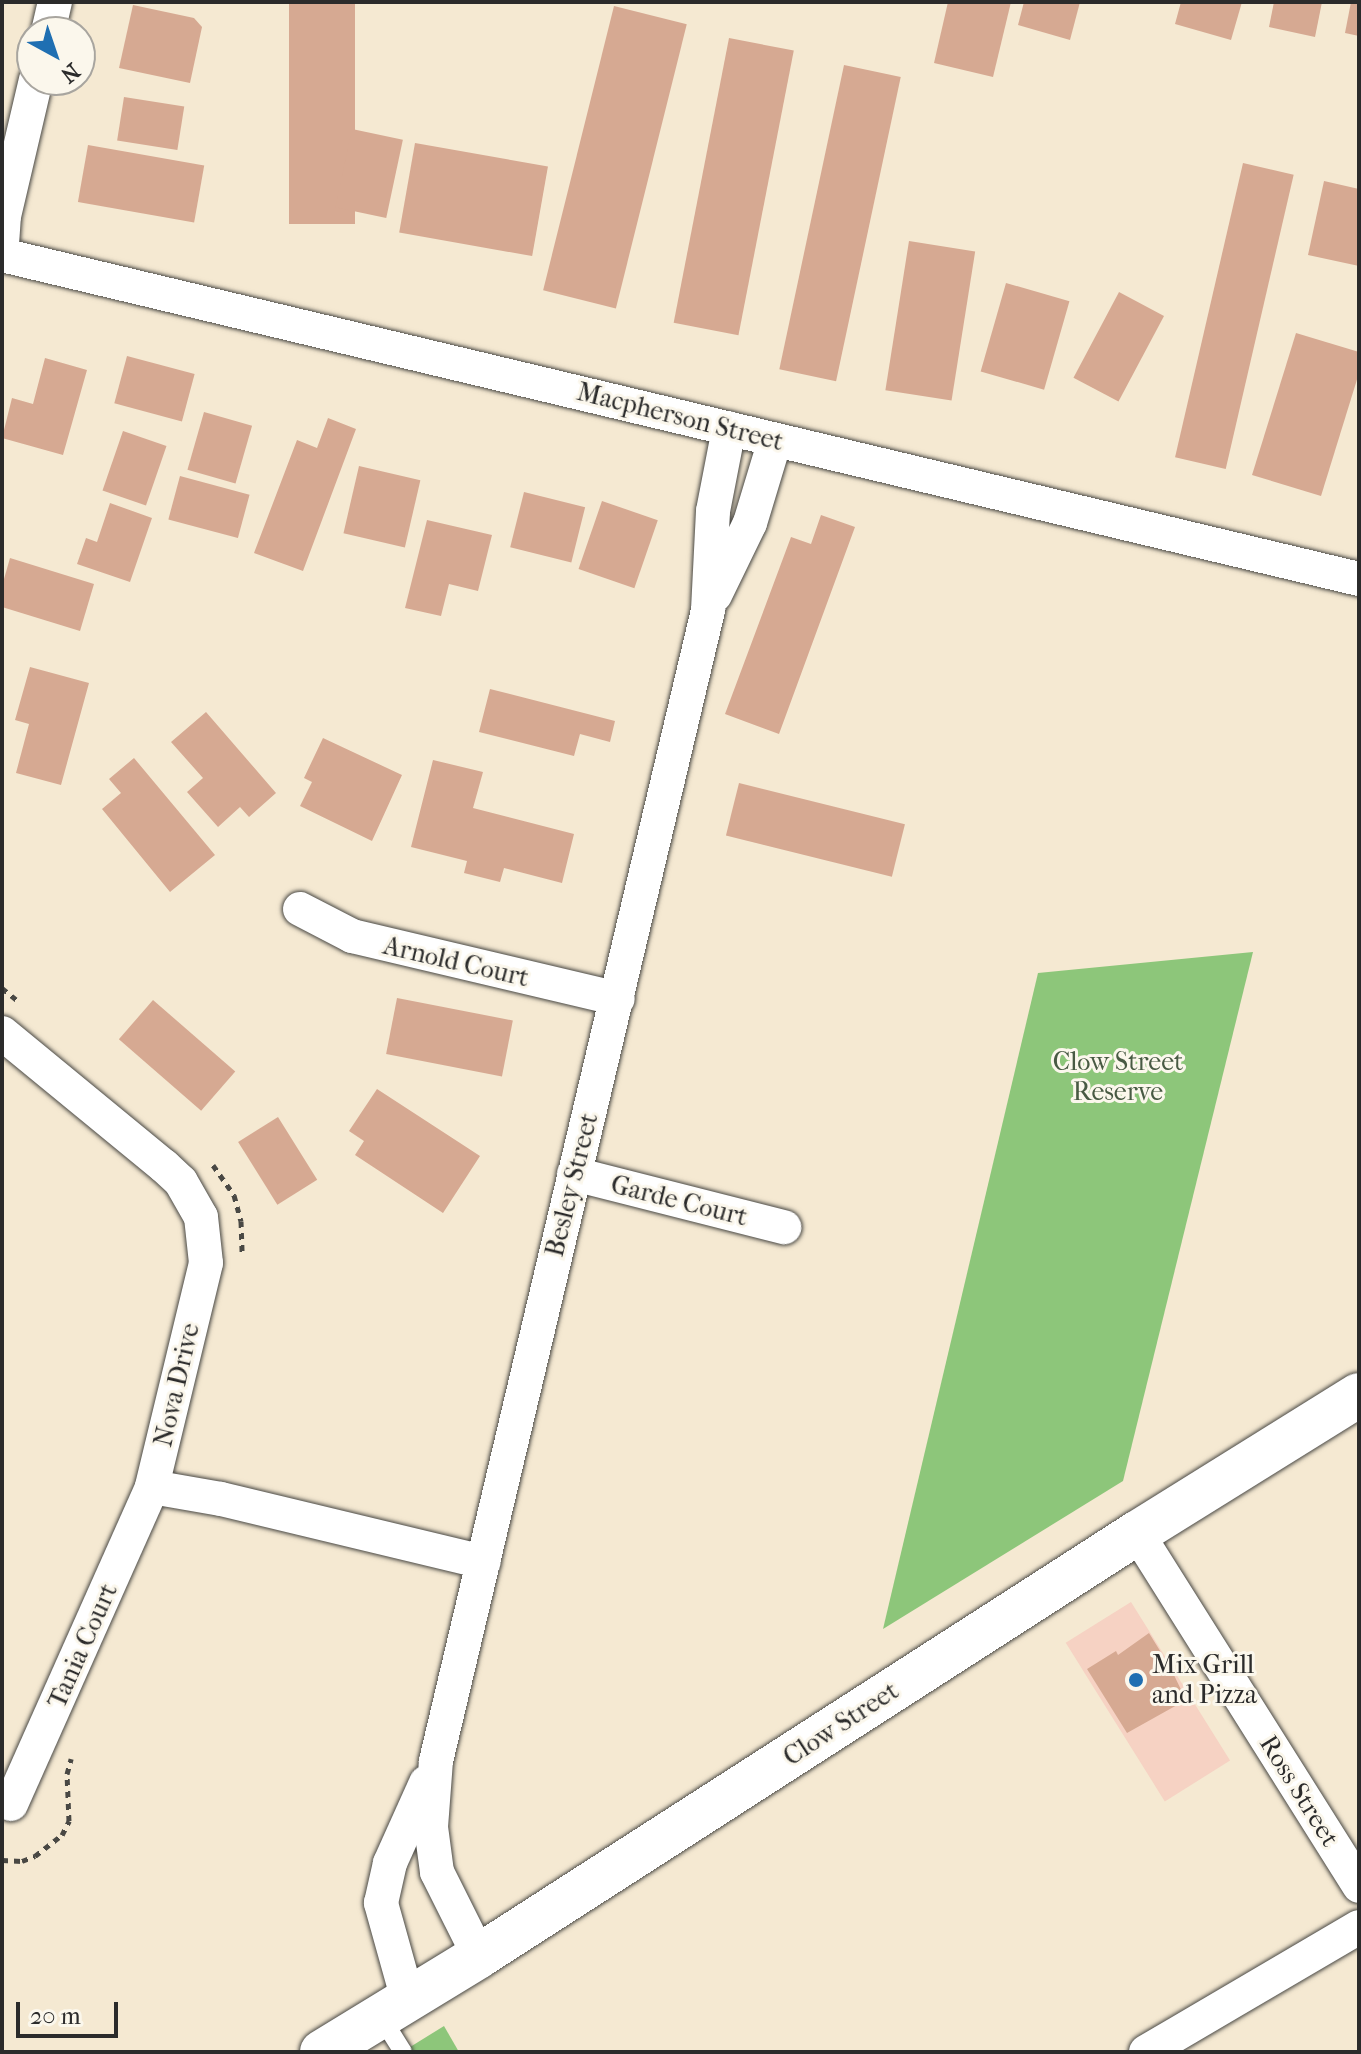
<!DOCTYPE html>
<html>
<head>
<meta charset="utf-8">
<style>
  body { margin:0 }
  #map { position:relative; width:1361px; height:2054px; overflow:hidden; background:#f5e9d2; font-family:"IM FELL French Canon",serif }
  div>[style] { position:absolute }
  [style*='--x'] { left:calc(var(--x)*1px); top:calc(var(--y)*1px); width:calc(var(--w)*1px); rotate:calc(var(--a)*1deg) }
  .built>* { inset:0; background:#f6d2c3; transform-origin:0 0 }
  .green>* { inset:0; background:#8dc67a }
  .building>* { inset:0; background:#d6a992; transform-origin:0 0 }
  .path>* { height:5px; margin-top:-2.5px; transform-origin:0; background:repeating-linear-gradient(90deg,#494844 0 6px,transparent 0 12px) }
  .roads { filter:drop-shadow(0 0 2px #494844) drop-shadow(0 0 2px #494844) }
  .service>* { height:18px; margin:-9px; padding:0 9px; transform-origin:9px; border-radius:9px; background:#fff }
  .minor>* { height:34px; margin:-17px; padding:0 17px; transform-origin:17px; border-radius:17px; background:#fff }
  .secondary>* { height:44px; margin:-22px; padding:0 22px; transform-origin:22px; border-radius:22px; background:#fff }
  .dots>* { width:22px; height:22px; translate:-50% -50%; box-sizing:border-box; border:4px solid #fbf7ec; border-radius:50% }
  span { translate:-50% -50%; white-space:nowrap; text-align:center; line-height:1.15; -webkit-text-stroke:6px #fbf7ec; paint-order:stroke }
  .street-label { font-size:26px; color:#2b2b2b }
  .park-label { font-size:26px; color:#485a43 }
  .poi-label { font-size:26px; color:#2b2b2b }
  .left { translate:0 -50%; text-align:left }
  .frame { position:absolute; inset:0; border:4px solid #2b2b2b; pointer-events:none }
  .north { position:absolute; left:16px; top:16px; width:80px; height:80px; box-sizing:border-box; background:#fbf7ec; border:2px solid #a8a59f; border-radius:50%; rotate:140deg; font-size:22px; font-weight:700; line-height:32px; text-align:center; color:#2b2b2b }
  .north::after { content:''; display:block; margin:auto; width:28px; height:36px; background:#1f6fb2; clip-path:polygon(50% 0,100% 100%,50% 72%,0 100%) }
  .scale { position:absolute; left:16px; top:2002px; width:102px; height:36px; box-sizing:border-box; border:4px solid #2b2b2b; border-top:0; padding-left:10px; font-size:24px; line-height:28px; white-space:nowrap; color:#2b2b2b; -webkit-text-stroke:6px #fbf7ec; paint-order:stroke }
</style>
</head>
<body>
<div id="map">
  <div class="built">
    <i style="left:1131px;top:1602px;width:187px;height:77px;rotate:58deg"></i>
  </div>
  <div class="green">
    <i style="clip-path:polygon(1253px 952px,1123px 1481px,883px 1629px,1038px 973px)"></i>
    <i style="clip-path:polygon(444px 2026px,459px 2052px,402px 2052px)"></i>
  </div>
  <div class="building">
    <i style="left:289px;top:2px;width:66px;height:222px"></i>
    <i style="clip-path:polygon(948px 2px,1011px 2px,993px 77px,934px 63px)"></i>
    <i style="clip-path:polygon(1024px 2px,1080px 2px,1070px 40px,1018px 25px)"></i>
    <i style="clip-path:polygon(1181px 2px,1242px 2px,1231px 40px,1175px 24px)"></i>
    <i style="clip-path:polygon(1274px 2px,1322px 2px,1315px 37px,1269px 27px)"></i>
    <i style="clip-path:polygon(1351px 2px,1359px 2px,1359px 36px,1345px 33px)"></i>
    <i style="clip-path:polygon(133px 5px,194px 18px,202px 27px,190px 83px,119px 68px)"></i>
    <i style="left:614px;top:6px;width:75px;height:293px;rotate:14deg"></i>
    <i style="left:729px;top:38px;width:66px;height:290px;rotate:11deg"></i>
    <i style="left:844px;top:65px;width:58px;height:311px;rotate:12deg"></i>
    <i style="left:124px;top:97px;width:61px;height:44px;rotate:9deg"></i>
    <i style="left:352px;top:129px;width:52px;height:80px;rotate:12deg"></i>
    <i style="left:415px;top:143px;width:135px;height:91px;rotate:10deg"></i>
    <i style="left:88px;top:145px;width:118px;height:58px;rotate:10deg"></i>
    <i style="left:1243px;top:163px;width:52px;height:302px;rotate:13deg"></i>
    <i style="clip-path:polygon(1324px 181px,1359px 189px,1359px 266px,1308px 255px)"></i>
    <i style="left:909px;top:241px;width:67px;height:151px;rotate:9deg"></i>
    <i style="left:1006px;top:283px;width:66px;height:92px;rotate:16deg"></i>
    <i style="left:1119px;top:292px;width:51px;height:97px;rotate:28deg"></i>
    <i style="clip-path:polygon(1296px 333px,1359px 352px,1359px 373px,1321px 496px,1252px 475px)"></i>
    <i style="left:127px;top:356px;width:70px;height:49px;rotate:15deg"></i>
    <i style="clip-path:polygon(45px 358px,87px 370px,63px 455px,2px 438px,12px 398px,33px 404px)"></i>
    <i style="left:204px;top:412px;width:50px;height:60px;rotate:16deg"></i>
    <i style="clip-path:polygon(328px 418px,356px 429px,303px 571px,254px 553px,297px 440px,317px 448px)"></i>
    <i style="left:123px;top:431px;width:46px;height:63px;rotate:19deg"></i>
    <i style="left:359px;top:466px;width:63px;height:69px;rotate:13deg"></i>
    <i style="left:180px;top:476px;width:72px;height:45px;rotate:15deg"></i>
    <i style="left:524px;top:492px;width:63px;height:57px;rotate:14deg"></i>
    <i style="left:602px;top:501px;width:59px;height:72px;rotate:19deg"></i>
    <i style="clip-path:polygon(110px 503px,152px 518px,130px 582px,77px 564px,86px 538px,97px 542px)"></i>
    <i style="clip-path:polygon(821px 515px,855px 527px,779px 734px,725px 714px,791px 537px,811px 544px)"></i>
    <i style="clip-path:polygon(427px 520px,492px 535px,478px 591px,449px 584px,441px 616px,405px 608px)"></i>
    <i style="clip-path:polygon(10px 558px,94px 584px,80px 631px,2px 607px,2px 586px)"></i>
    <i style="clip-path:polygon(30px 667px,89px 683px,61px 785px,16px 773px,29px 724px,15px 720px)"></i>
    <i style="clip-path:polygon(490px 689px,615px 721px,610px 742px,580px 734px,574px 756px,479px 732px)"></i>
    <i style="clip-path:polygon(206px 712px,276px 793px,249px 817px,240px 807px,218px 827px,187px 792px,203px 778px,171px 742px)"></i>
    <i style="clip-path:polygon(323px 738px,402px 775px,372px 841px,300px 806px,312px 782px,304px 778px)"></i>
    <i style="clip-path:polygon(134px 758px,215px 855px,170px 892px,102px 809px,121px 793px,109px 779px)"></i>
    <i style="clip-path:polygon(433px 760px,483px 772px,473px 808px,574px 834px,562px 883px,504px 868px,500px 882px,464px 873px,467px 861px,411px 847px)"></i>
    <i style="left:739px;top:783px;width:171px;height:54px;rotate:14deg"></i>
    <i style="left:397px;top:998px;width:118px;height:57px;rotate:11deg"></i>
    <i style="left:153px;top:1000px;width:109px;height:52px;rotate:41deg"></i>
    <i style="clip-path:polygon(377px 1089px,480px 1156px,443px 1213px,355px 1155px,364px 1141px,349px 1131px)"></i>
    <i style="left:278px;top:1117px;width:74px;height:47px;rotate:58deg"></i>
    <i style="clip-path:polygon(1149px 1633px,1162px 1654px,1158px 1656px,1170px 1675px,1173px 1673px,1186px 1700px,1127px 1733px,1087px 1669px,1116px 1651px,1118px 1655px)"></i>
  </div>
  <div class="path">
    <i style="--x:2;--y:988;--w:22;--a:39"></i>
    <i style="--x:213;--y:1165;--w:37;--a:55"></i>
    <i style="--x:234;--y:1195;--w:27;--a:75"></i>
    <i style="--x:241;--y:1221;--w:34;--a:88"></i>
    <i style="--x:2;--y:1860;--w:20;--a:3"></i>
    <i style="--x:22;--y:1861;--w:14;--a:-21"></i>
    <i style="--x:35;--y:1856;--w:34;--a:-38"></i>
    <i style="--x:62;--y:1835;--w:16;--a:-63"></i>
    <i style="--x:69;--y:1821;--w:47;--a:-92.4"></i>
    <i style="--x:67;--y:1774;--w:16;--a:-75"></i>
  </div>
  <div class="roads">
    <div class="service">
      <i style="--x:381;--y:2017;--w:41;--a:57.8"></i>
    </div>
    <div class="minor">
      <i style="--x:48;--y:32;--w:31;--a:-77"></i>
      <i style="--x:2;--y:244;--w:28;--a:-86"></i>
      <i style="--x:4;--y:216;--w:140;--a:-76.8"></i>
      <i style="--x:2;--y:255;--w:1395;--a:13.43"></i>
      <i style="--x:715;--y:595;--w:80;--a:-64.1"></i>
      <i style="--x:750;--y:523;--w:87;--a:-73.2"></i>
      <i style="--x:300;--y:909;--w:59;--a:27.4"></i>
      <i style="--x:352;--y:936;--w:273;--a:13.3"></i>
      <i style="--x:2;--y:1033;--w:210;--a:39.4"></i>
      <i style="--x:164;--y:1166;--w:23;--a:43"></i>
      <i style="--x:181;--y:1182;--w:40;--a:60.3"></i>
      <i style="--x:201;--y:1217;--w:46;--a:83.8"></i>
      <i style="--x:206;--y:1263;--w:230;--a:103.6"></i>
      <i style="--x:152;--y:1487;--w:70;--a:9.9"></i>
      <i style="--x:221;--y:1499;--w:270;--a:13.5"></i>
      <i style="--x:574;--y:1174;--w:217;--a:14.2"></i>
      <i style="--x:1137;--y:1533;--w:417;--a:57.8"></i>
      <i style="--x:11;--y:1804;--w:347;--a:-66"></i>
      <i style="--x:479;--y:1956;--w:94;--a:-116.6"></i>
      <i style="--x:437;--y:1872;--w:45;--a:-97.6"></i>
      <i style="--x:431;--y:1827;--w:66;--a:-85.7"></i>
      <i style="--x:436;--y:1761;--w:1183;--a:-76.7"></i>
      <i style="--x:708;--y:610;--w:99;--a:-87.1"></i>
      <i style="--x:713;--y:511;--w:84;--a:-79"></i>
      <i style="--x:408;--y:2000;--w:101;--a:-105.6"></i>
      <i style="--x:381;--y:1903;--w:41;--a:-77.3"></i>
      <i style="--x:390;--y:1863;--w:88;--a:-65.8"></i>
      <i style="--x:1146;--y:2052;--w:247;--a:-30.4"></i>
    </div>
    <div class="secondary">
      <i style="--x:322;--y:2052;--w:184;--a:-31.4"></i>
      <i style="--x:479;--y:1956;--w:782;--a:-32.74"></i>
      <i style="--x:1137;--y:1533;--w:261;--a:-31.9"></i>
    </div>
  </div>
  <div class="dots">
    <i style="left:1136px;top:1680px;background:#1f6fb2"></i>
  </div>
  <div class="street-label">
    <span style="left:680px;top:417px;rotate:14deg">Macpherson Street</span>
    <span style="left:456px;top:962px;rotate:13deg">Arnold Court</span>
    <span style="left:572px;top:1185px;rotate:-76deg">Besley Street</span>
    <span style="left:679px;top:1201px;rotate:14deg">Garde Court</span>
    <span style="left:177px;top:1385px;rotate:-77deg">Nova Drive</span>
    <span style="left:83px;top:1646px;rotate:-66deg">Tania Court</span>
    <span style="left:841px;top:1724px;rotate:-33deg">Clow Street</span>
    <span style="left:1299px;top:1791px;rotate:58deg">Ross Street</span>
  </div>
  <div class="park-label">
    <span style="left:1118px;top:1077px">Clow Street<br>Reserve</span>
  </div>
  <div class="poi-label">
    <span class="left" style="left:1152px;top:1680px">Mix Grill<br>and Pizza</span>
  </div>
  <div class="frame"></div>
  <div class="north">N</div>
  <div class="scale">20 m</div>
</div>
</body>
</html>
